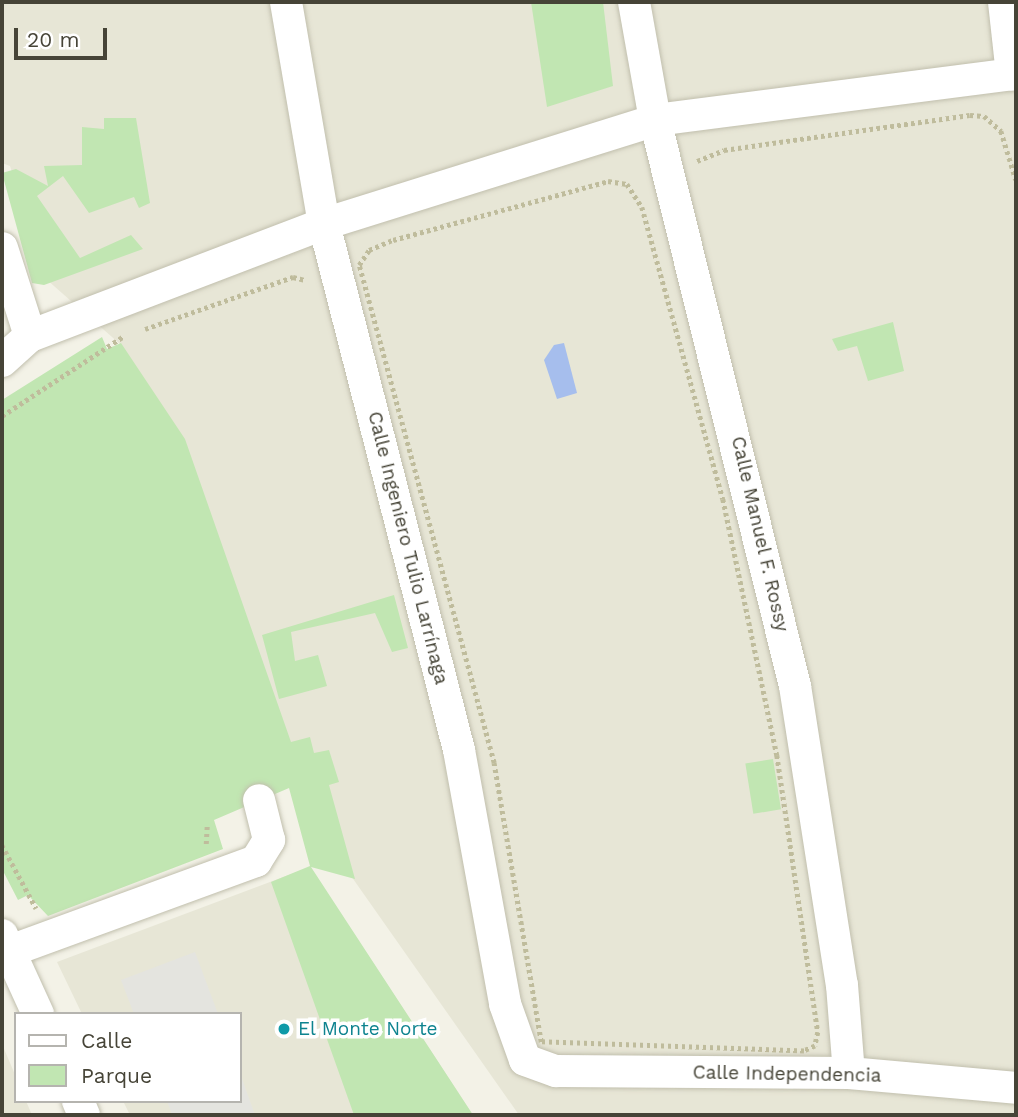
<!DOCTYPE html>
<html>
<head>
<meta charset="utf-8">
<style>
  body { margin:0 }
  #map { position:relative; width:1018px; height:1117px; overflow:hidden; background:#f3f2e7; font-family:"Work Sans",sans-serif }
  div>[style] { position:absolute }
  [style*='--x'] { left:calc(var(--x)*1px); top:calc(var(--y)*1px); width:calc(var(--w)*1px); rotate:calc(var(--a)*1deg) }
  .residential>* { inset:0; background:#e7e6d6 }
  .green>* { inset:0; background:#c1e6b2; transform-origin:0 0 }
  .parking>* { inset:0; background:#e4e4df }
  .water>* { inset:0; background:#a6beed }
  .path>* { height:4.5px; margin-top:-2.25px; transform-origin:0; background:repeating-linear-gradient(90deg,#bfbc9c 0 3.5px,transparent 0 7px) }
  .roads { filter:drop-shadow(0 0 2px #c1bfad) drop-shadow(0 0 2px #c1bfad) }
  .minor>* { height:32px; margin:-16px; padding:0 16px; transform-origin:16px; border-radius:16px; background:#fff }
  .dots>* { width:19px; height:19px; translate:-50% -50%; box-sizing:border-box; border:4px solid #fff; border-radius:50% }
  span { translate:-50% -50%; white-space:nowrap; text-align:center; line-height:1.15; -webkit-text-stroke:7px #fff; paint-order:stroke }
  .street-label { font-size:19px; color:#464437 }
  .culture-label { font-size:19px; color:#0d838f }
  .left { translate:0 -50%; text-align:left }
  .frame { position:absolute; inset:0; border:4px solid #464437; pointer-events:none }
  .legend { position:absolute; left:14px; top:1012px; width:228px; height:91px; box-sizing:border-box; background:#fff; border:2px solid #b5b4af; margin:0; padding:9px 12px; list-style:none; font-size:21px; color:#464437 }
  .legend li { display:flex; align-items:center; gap:14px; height:35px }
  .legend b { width:35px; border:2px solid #b5b4af }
  .scale { position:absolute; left:14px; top:28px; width:93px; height:32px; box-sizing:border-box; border:4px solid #464437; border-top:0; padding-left:9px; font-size:21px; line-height:24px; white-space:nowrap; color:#464437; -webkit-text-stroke:5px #fff; paint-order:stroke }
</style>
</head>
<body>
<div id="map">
  <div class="residential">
    <i style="clip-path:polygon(2px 2px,1016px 2px,1016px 1115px,519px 1115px,337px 856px,120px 344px,46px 279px,10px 166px,2px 163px)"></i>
    <i style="clip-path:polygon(310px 867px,473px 1115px,130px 1115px,123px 1101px,240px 1101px,240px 1014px,82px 1014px,57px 962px)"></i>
    <i style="clip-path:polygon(2px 1044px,16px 1077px,16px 1101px,26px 1101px,32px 1115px,2px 1115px)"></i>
  </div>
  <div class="green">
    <i style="clip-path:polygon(531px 2px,603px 2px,613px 86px,547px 107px)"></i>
    <i style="clip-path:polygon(104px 118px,136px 118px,150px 203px,139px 208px,134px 197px,89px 213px,63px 176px,37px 196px,80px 258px,131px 235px,143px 249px,44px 285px,32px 283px,2px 173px,16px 169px,48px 186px,44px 166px,82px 165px,82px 127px,104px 129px)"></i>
    <i style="clip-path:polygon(893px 322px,904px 371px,868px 381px,857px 346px,838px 351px,832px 339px)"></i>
    <i style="clip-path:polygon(102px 337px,107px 349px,121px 343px,185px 439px,291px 742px,310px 737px,314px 753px,329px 750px,339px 782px,329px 785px,355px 879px,311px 867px,473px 1115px,354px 1115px,271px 882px,310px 866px,289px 788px,214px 820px,223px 849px,48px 916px,28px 895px,18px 900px,2px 869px,2px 400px)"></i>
    <i style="clip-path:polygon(394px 595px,408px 648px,392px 652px,375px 613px,291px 632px,295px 661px,318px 655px,327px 686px,279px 699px,262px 635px)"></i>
    <i style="left:773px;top:759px;width:51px;height:28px;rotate:81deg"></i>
  </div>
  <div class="parking">
    <i style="clip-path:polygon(195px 952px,218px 1014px,134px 1014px,121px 980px)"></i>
    <i style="clip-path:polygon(240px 1073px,255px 1115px,172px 1115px,167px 1101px,240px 1101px)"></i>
  </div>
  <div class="water">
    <i style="clip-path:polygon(564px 343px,577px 393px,557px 399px,544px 360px,554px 345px)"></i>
  </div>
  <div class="path">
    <i style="--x:697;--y:161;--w:29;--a:-22"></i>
    <i style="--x:724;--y:150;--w:248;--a:-8.1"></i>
    <i style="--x:970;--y:115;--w:14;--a:4"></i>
    <i style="--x:984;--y:116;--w:23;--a:41"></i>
    <i style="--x:1001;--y:131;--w:51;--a:73"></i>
    <i style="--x:608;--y:181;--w:19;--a:9"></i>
    <i style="--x:627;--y:184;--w:27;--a:57"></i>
    <i style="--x:642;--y:207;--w:303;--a:74.5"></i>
    <i style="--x:723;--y:499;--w:262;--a:78.1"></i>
    <i style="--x:777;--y:755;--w:280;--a:81.6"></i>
    <i style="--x:818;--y:1032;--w:14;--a:102"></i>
    <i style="--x:815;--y:1046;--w:12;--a:156"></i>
    <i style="--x:804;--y:1051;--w:263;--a:-178"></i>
    <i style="--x:541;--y:1042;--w:283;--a:-99.6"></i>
    <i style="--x:494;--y:763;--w:516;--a:-105.17"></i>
    <i style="--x:359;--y:265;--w:18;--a:-56"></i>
    <i style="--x:369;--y:250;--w:26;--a:-23"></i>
    <i style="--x:393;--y:240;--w:223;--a:-15.3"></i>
    <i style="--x:145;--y:329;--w:157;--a:-19.4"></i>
    <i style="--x:293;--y:277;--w:12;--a:14"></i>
    <i style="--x:2;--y:416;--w:146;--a:-33.3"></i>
    <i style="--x:206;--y:844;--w:21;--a:-87"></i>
    <i style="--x:2;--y:845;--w:72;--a:61.6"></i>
  </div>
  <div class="roads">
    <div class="minor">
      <i style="--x:286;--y:2;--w:225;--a:80.3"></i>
      <i style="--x:324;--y:224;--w:543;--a:75.61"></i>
      <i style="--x:459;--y:750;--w:258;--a:79.7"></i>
      <i style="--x:505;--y:1004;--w:59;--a:70.3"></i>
      <i style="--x:525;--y:1060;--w:33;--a:20"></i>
      <i style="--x:556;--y:1071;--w:293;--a:0.4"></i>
      <i style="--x:849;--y:1073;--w:168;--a:5.1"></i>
      <i style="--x:634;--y:2;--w:120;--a:79.9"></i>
      <i style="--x:655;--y:120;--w:583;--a:76.11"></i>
      <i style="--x:795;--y:686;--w:303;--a:81.1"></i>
      <i style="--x:842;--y:985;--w:88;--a:85.5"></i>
      <i style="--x:1004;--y:2;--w:73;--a:83.7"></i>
      <i style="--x:2;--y:248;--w:92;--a:72.3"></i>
      <i style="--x:2;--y:361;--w:38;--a:-42"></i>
      <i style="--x:30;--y:336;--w:315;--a:-20.9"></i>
      <i style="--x:324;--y:224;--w:347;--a:-17.4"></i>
      <i style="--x:655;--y:120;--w:364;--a:-7.3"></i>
      <i style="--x:2;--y:935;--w:87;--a:65.5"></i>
      <i style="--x:10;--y:951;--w:262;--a:-20.1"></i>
      <i style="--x:256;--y:861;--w:25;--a:-58"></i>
      <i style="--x:269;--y:840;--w:41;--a:-104"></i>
      <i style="--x:78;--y:1101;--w:15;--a:67"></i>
    </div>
  </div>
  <div class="dots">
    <i style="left:284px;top:1029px;background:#0f9aa8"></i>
  </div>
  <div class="street-label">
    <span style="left:760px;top:534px;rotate:77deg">Calle Manuel F. Rossy</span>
    <span style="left:408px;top:548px;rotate:76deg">Calle Ingeniero Tulio Larrínaga</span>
    <span style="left:787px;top:1074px;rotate:1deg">Calle Independencia</span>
  </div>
  <div class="culture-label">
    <span class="left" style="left:298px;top:1029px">El Monte Norte</span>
  </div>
  <div class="frame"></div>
  <ul class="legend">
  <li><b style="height:9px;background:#fff"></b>Calle</li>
  <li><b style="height:19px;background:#c1e6b2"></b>Parque</li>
  </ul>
  <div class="scale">20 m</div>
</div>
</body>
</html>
